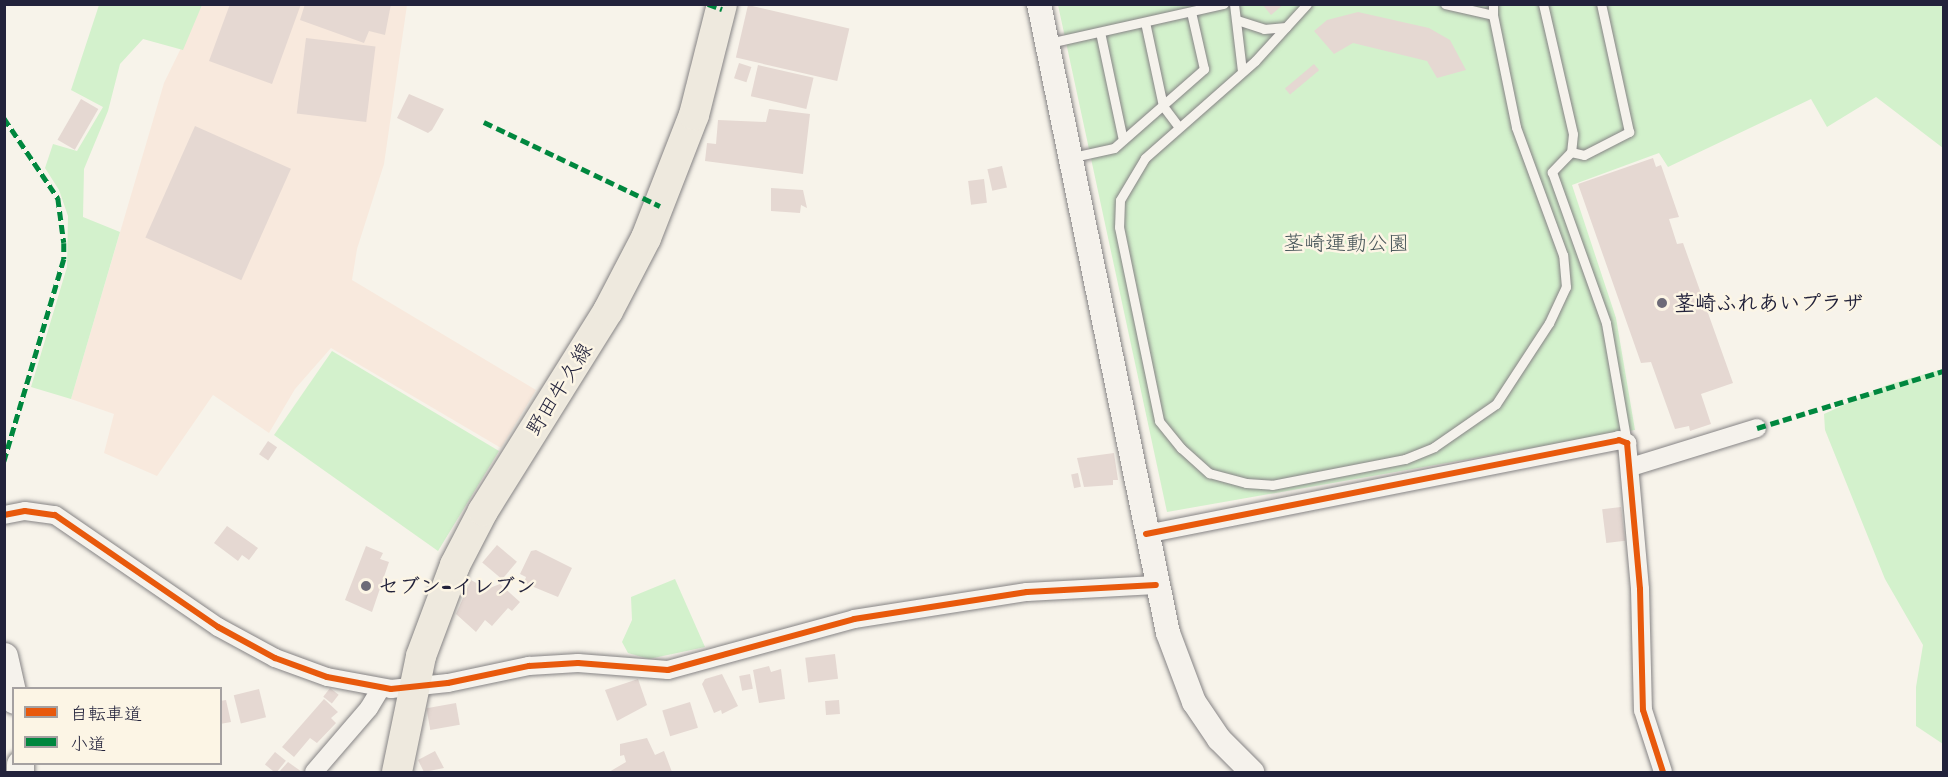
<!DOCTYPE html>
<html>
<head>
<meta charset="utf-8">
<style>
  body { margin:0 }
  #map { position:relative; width:1948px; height:777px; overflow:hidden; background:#f7f3ea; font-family:"Shantell Sans","Klee One",sans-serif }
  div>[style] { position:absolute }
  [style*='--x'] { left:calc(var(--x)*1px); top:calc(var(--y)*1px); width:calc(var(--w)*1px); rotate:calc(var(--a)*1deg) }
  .built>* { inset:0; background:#f8e9dd }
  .green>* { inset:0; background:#d3f1cc }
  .building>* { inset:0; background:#e5d8d2; transform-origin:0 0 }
  .roads { filter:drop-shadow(0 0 2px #868485) drop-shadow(0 0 2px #868485) }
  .service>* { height:9px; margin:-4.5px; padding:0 4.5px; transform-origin:4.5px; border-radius:4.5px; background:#f5f2ec }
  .minor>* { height:18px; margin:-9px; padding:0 9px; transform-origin:9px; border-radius:9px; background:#f5f2ec }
  .tertiary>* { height:24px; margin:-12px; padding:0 12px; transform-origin:12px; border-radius:12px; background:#f5f2ec }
  .secondary>* { height:27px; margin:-13.5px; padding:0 13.5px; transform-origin:13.5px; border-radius:13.5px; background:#f5f2ec }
  .primary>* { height:30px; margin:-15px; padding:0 15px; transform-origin:15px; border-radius:15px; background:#eee9de }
  .quiet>* { height:4.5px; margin-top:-2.25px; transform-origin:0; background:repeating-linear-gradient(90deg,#00873e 0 9px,transparent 0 13.5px) }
  .cycleway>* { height:6px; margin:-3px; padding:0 3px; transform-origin:3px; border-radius:3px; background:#e8590c }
  .dots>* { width:16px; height:16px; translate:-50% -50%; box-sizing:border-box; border:3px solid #fcf5e5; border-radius:50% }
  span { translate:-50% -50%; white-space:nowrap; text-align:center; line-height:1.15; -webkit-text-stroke:5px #fcf5e5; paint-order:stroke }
  .park-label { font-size:21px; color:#475559 }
  .poi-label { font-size:21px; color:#22223b; font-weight:700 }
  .left { translate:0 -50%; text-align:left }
  .street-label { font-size:21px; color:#22223b }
  .frame { position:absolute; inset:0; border:6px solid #22223b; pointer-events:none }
  .legend { position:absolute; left:12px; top:687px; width:210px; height:78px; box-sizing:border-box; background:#fcf5e5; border:2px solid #a5a1a1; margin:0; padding:8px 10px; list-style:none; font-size:18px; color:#22223b }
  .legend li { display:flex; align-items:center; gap:12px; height:30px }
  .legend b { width:30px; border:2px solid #a5a1a1 }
</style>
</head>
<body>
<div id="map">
  <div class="built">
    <i style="clip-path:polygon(202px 5px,407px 5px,384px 164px,357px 249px,352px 280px,536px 390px,501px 448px,331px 348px,295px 389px,269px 433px,213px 395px,157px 476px,104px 453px,114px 414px,71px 399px,164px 83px)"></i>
  </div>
  <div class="green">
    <i style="clip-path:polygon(99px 5px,202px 5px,183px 50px,143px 39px,120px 64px,108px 111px,84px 169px,83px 217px,120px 232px,71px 399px,31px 387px,67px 267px,68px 216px,59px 190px,45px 168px,53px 144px,77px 151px,103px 107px,71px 90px)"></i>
    <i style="clip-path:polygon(1058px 5px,1943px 5px,1943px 148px,1876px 97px,1827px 127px,1811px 99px,1668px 167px,1659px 153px,1572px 185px,1616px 318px,1635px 430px,1167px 512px)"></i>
    <i style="clip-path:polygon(332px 351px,499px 451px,438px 551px,274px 435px)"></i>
    <i style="clip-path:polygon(1943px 369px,1944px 369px,1943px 744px,1916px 726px,1916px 687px,1923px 645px,1885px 579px,1825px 430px,1824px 414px,1887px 385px)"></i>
    <i style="clip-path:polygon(675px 579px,705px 647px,649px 659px,628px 653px,622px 642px,632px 620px,631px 597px)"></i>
  </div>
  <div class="building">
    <i style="clip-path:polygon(230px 4px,301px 4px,272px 84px,209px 61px)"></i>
    <i style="clip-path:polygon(305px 4px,391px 4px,385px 35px,369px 31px,364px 43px,300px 20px)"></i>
    <i style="clip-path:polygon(1262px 4px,1284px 4px,1271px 15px)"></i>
    <i style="left:748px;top:5px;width:104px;height:54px;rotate:13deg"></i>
    <i style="clip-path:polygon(1358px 12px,1429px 28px,1450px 40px,1466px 70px,1437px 78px,1427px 61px,1353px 43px,1334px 54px,1314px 31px,1327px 20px)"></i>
    <i style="left:306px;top:38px;width:70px;height:76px;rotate:7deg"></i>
    <i style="left:739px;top:63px;width:13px;height:16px;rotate:18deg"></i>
    <i style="left:1314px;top:64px;width:8px;height:38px;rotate:50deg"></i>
    <i style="left:758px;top:65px;width:57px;height:32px;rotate:13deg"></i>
    <i style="clip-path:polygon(409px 94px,444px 109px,432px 130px,428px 133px,397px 118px)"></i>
    <i style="left:81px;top:99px;width:20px;height:47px;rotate:30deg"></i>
    <i style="clip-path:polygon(769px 109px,810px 114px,803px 174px,705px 161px,707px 143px,716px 144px,718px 120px,766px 122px)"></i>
    <i style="left:195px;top:126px;width:105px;height:122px;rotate:24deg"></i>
    <i style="clip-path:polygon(1653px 158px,1656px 167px,1661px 165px,1679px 217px,1669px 219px,1677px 244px,1683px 243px,1733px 383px,1701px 394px,1711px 424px,1690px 431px,1689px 426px,1675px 429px,1651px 362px,1641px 363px,1578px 184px)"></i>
    <i style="left:1002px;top:166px;width:22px;height:15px;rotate:77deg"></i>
    <i style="left:984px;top:179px;width:24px;height:16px;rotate:83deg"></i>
    <i style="clip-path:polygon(771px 188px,803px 190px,807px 208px,801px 205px,800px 213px,771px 211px)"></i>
    <i style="left:268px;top:441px;width:11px;height:16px;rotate:34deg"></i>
    <i style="clip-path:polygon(1114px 453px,1118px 480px,1113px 480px,1113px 485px,1084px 487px,1077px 458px)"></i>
    <i style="left:1078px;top:473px;width:14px;height:7px;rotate:78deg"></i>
    <i style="left:1621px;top:507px;width:34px;height:19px;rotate:83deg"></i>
    <i style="clip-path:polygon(227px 526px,258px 548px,249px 560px,242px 555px,238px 561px,214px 543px)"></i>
    <i style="left:497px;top:545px;width:26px;height:23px;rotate:40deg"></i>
    <i style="clip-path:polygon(366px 546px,383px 553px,380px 559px,389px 562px,372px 612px,345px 600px)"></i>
    <i style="clip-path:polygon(536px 550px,572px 568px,558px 597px,524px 583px,526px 577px,520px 574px,531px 551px)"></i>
    <i style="clip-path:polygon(471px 580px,487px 589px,500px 584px,520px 602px,512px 611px,508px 608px,492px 626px,485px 620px,476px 632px,456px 614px)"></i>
    <i style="left:835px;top:654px;width:25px;height:30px;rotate:83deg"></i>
    <i style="clip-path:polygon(769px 666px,771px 672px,781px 669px,785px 699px,759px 703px,753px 670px)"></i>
    <i style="clip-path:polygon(722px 674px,738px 706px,722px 714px,721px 710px,714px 713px,702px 684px,705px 679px)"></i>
    <i style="left:750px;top:674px;width:15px;height:11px;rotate:79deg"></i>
    <i style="clip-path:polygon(638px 679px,647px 705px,617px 721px,605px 690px)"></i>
    <i style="left:330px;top:688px;width:11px;height:11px;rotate:38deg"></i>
    <i style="left:259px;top:689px;width:29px;height:26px;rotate:76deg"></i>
    <i style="clip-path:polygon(324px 699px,338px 712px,331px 718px,336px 723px,317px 743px,310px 738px,294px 757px,282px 747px)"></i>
    <i style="clip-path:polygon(226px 700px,231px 722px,220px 724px,220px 701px)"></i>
    <i style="left:839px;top:700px;width:14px;height:14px;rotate:86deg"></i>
    <i style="left:690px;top:702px;width:27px;height:29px;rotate:73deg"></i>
    <i style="left:456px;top:703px;width:22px;height:30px;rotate:80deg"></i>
    <i style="clip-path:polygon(647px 738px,655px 755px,664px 751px,672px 772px,609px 772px,626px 762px,624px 755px,620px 756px,620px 744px)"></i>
    <i style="clip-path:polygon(435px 751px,444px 768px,424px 772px,418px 760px)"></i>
    <i style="left:275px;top:752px;width:14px;height:16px;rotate:39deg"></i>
    <i style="clip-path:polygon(288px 762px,302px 772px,279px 772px)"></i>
  </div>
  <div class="roads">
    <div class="service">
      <i style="--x:1234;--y:4;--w:67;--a:83.2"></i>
      <i style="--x:1307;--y:4;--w:77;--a:132.4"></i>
      <i style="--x:1255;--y:61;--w:147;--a:138.6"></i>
      <i style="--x:1145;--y:158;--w:49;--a:120.8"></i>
      <i style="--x:1120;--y:200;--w:27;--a:92"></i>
      <i style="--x:1119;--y:227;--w:198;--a:78.3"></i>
      <i style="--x:1159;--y:421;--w:35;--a:51"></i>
      <i style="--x:1181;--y:448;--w:38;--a:42"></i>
      <i style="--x:1209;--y:473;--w:38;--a:15"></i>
      <i style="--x:1246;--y:483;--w:26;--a:4"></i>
      <i style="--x:1272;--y:485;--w:136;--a:-11.1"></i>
      <i style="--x:1405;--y:459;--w:31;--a:-22"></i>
      <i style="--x:1434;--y:447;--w:75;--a:-34.7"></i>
      <i style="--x:1496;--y:404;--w:97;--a:-56.8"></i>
      <i style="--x:1549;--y:323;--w:40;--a:-65"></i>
      <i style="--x:1566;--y:287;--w:32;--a:-95"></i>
      <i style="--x:1563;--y:255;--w:136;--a:-110.2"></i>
      <i style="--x:1516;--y:127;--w:114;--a:-101.6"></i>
      <i style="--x:1445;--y:4;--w:49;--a:12.9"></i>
      <i style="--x:1493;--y:15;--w:11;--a:-90"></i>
      <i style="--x:1543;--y:4;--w:133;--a:77"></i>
      <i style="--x:1573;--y:134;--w:18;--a:96"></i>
      <i style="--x:1571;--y:152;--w:28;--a:134"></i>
      <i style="--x:1552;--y:172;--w:160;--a:70.3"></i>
      <i style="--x:1606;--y:323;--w:122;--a:80.1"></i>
      <i style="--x:1237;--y:20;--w:28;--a:18"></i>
      <i style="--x:1264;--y:29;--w:22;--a:-5"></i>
      <i style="--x:1145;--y:22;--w:86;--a:77.9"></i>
      <i style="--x:1163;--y:106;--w:26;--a:53"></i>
      <i style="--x:1100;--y:32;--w:110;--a:78"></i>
      <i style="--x:1049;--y:43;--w:179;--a:-12.6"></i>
      <i style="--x:1571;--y:152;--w:13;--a:13"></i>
      <i style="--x:1584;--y:155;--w:51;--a:-27.1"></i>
      <i style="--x:1629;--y:132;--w:131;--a:-102.3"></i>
      <i style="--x:1073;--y:157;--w:42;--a:-12.4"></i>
      <i style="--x:1114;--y:148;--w:120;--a:-41.3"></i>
      <i style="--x:1204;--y:69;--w:58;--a:-102.8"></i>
    </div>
    <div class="minor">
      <i style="--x:1631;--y:467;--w:132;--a:-17.2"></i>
      <i style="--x:4;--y:515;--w:21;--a:-11"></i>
      <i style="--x:25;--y:511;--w:30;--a:8"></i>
      <i style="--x:55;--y:515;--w:198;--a:34.5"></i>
      <i style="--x:218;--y:627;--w:65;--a:28.5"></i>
      <i style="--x:275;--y:658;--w:55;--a:20.1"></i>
      <i style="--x:327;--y:677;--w:65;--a:10.6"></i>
      <i style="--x:391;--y:689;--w:57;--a:-6"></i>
      <i style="--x:448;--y:683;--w:83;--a:-11.9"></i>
      <i style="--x:529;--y:666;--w:49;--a:-3.5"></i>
      <i style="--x:578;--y:663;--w:90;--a:4.4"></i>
      <i style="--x:668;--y:670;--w:193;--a:-15.3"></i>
      <i style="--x:854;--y:619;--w:175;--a:-8.9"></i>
      <i style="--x:1027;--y:592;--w:129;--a:-3.1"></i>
      <i style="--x:1146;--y:534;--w:482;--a:-11.2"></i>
      <i style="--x:1619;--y:440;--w:9;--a:21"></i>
      <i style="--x:1627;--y:443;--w:147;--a:84.9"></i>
      <i style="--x:1640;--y:589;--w:121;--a:88.6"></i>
      <i style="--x:1643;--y:710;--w:65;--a:72.1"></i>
      <i style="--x:314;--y:772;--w:84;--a:-49.3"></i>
      <i style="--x:369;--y:708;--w:23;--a:-59"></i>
    </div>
    <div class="tertiary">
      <i style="--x:1039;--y:4;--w:642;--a:78.41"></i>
      <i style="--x:1168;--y:633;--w:74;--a:69.4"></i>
      <i style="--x:1194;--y:702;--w:45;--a:56"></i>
      <i style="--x:1219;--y:739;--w:47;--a:45"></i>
    </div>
    <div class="secondary">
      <i style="--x:4;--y:656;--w:45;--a:77.2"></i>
      <i style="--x:20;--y:764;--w:8;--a:90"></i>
    </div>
    <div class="primary">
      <i style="--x:397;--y:772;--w:118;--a:-78.3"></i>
      <i style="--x:421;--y:656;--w:97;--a:-69.5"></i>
      <i style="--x:455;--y:565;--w:61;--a:-62.6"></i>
      <i style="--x:483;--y:511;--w:236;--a:-58"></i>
      <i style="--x:608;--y:311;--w:82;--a:-62.5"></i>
      <i style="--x:646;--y:238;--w:132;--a:-68.7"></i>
      <i style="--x:694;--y:115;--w:114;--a:-75.8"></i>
    </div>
  </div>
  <div class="quiet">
    <i style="--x:708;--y:4;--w:15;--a:20"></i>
    <i style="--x:4;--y:118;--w:97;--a:56"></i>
    <i style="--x:58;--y:198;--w:45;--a:82.4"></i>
    <i style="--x:64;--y:243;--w:16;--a:90"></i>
    <i style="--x:64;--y:259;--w:211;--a:106.5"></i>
    <i style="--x:484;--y:122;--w:195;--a:25.5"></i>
    <i style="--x:1757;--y:428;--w:195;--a:-17"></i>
  </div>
  <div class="cycleway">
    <i style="--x:4;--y:515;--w:21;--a:-11"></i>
    <i style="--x:25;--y:511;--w:30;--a:8"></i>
    <i style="--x:55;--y:515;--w:198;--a:34.5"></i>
    <i style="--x:218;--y:627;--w:65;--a:28.5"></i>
    <i style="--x:275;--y:658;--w:55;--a:20.1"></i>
    <i style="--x:327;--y:677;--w:65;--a:10.6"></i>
    <i style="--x:391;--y:689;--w:57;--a:-6"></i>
    <i style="--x:448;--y:683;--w:83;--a:-11.9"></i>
    <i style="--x:529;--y:666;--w:49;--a:-3.5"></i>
    <i style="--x:578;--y:663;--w:90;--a:4.4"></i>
    <i style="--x:668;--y:670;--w:193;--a:-15.3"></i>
    <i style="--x:854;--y:619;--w:175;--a:-8.9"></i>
    <i style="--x:1027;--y:592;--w:129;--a:-3.1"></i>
    <i style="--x:1146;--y:534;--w:482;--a:-11.2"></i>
    <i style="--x:1619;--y:440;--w:9;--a:21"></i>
    <i style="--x:1627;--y:443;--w:147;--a:84.9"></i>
    <i style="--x:1640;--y:589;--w:121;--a:88.6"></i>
    <i style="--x:1643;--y:710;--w:65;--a:72.1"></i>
  </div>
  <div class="dots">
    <i style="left:1662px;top:303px;background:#6d6b78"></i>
    <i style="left:366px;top:586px;background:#6d6b78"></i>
  </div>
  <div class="park-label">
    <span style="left:1346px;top:243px">茎崎運動公園</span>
  </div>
  <div class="poi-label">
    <span class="left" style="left:1674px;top:303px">茎崎ふれあいプラザ</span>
    <span class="left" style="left:378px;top:586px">セブン-イレブン</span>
  </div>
  <div class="street-label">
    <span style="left:559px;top:389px;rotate:-58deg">野田牛久線</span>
  </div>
  <div class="frame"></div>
  <ul class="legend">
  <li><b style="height:8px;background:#e8590c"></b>自転車道</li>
  <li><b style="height:8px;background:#00873e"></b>小道</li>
  </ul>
</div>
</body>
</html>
